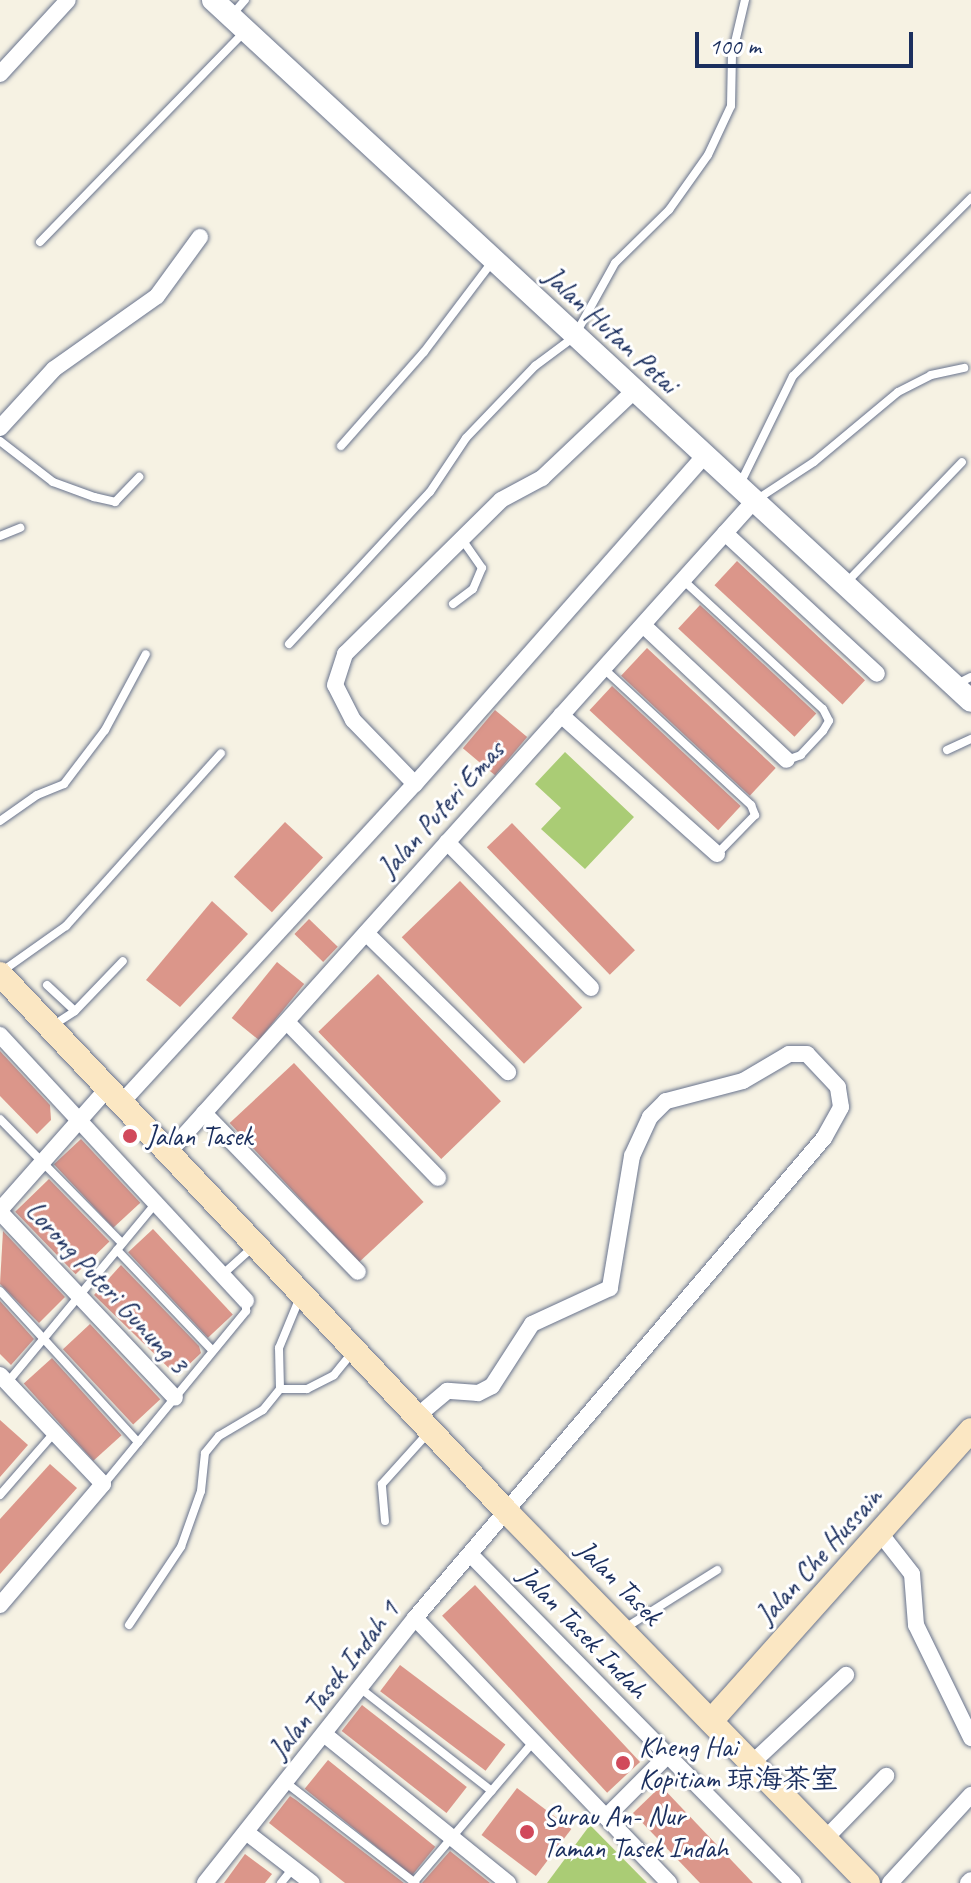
<!DOCTYPE html>
<html>
<head>
<meta charset="utf-8">
<style>
  body { margin:0 }
  #map { position:relative; width:971px; height:1883px; overflow:hidden; background:#f6f2e3; font-family:Caveat,"LXGW WenKai TC",sans-serif }
  div>[style] { position:absolute }
  [style*='--x'] { left:calc(var(--x)*1px); top:calc(var(--y)*1px); width:calc(var(--w)*1px); rotate:calc(var(--a)*1deg) }
  .green>* { inset:0; background:#aacc75 }
  .building>* { inset:0; background:#db968a; transform-origin:0 0 }
  .roads { filter:drop-shadow(0 0 2px #68738d) drop-shadow(0 0 2px #68738d) }
  .service>* { height:8px; margin:-4px; padding:0 4px; transform-origin:4px; border-radius:4px; background:#fff }
  .minor>* { height:16px; margin:-8px; padding:0 8px; transform-origin:8px; border-radius:8px; background:#fff }
  .tertiary>* { height:22px; margin:-11px; padding:0 11px; transform-origin:11px; border-radius:11px; background:#fff }
  .secondary>* { height:24px; margin:-12px; padding:0 12px; transform-origin:12px; border-radius:12px; background:#fbe7c3 }
  .dots>* { width:22px; height:22px; translate:-50% -50%; box-sizing:border-box; border:4px solid #fff; border-radius:50% }
  span { translate:-50% -50%; white-space:nowrap; text-align:center; line-height:1.15; -webkit-text-stroke:6px #fff; paint-order:stroke }
  .street-label { font-size:28px; color:#1b2f5e }
  .poi-label { font-size:28px; color:#1b2f5e }
  .left { translate:0 -50%; text-align:left }
  .scale { position:absolute; left:695px; top:32px; width:218px; height:36px; box-sizing:border-box; border:4px solid #1b2f5e; border-top:0; padding-left:10px; font-size:24px; line-height:28px; white-space:nowrap; color:#1b2f5e; -webkit-text-stroke:6px #fff; paint-order:stroke }
</style>
</head>
<body>
<div id="map">
  <div class="green">
    <i style="clip-path:polygon(565px 752px,634px 817px,585px 869px,541px 829px,561px 808px,535px 784px)"></i>
    <i style="clip-path:polygon(590px 1825px,647px 1883px,547px 1883px)"></i>
  </div>
  <div class="building">
    <i style="left:737px;top:561px;width:175px;height:33px;rotate:43deg"></i>
    <i style="left:700px;top:605px;width:159px;height:32px;rotate:43deg"></i>
    <i style="left:647px;top:648px;width:176px;height:38px;rotate:43deg"></i>
    <i style="left:612px;top:686px;width:176px;height:33px;rotate:43deg"></i>
    <i style="left:495px;top:710px;width:42px;height:50px;rotate:40deg"></i>
    <i style="left:285px;top:822px;width:52px;height:75px;rotate:43deg"></i>
    <i style="left:512px;top:823px;width:177px;height:35px;rotate:46deg"></i>
    <i style="left:460px;top:881px;width:176px;height:81px;rotate:46deg"></i>
    <i style="clip-path:polygon(212px 901px,248px 934px,180px 1007px,146px 980px)"></i>
    <i style="left:309px;top:919px;width:40px;height:21px;rotate:44deg"></i>
    <i style="left:277px;top:962px;width:35px;height:72px;rotate:39deg"></i>
    <i style="left:378px;top:974px;width:177px;height:83px;rotate:46deg"></i>
    <i style="clip-path:polygon(0 1051px,50px 1105px,51px 1120px,37px 1134px,0 1096px)"></i>
    <i style="left:294px;top:1063px;width:190px;height:88px;rotate:47deg"></i>
    <i style="left:81px;top:1139px;width:87px;height:37px;rotate:47deg"></i>
    <i style="left:49px;top:1179px;width:87px;height:47px;rotate:46deg"></i>
    <i style="left:153px;top:1229px;width:117px;height:34px;rotate:47deg"></i>
    <i style="clip-path:polygon(3px 1231px,65px 1297px,39px 1323px,0 1284px)"></i>
    <i style="clip-path:polygon(121px 1265px,199px 1346px,201px 1353px,177px 1376px,94px 1295px)"></i>
    <i style="clip-path:polygon(0 1301px,34px 1339px,11px 1365px,0 1354px)"></i>
    <i style="left:90px;top:1324px;width:103px;height:37px;rotate:47deg"></i>
    <i style="left:52px;top:1358px;width:104px;height:38px;rotate:48deg"></i>
    <i style="clip-path:polygon(0 1420px,28px 1445px,0 1477px)"></i>
    <i style="clip-path:polygon(50px 1464px,77px 1488px,0 1574px,0 1519px)"></i>
    <i style="left:475px;top:1585px;width:242px;height:45px;rotate:47deg"></i>
    <i style="left:400px;top:1665px;width:132px;height:33px;rotate:37deg"></i>
    <i style="left:362px;top:1705px;width:133px;height:33px;rotate:38deg"></i>
    <i style="left:328px;top:1760px;width:138px;height:37px;rotate:39deg"></i>
    <i style="clip-path:polygon(661px 1786px,753px 1883px,700px 1883px,633px 1813px)"></i>
    <i style="left:517px;top:1788px;width:68px;height:59px;rotate:37deg"></i>
    <i style="clip-path:polygon(290px 1796px,296px 1800px,404px 1883px,345px 1883px,269px 1823px)"></i>
    <i style="clip-path:polygon(450px 1851px,490px 1883px,422px 1883px)"></i>
    <i style="clip-path:polygon(245px 1854px,272px 1874px,265px 1883px,224px 1883px)"></i>
  </div>
  <div class="roads">
    <div class="service">
      <i style="--x:231;--y:16;--w:21;--a:-49"></i>
      <i style="--x:40;--y:242;--w:294;--a:-45.8"></i>
      <i style="--x:0;--y:441;--w:67;--a:37.7"></i>
      <i style="--x:53;--y:482;--w:44;--a:20.1"></i>
      <i style="--x:94;--y:497;--w:22;--a:13"></i>
      <i style="--x:115;--y:502;--w:35;--a:-46"></i>
      <i style="--x:341;--y:446;--w:125;--a:-48.6"></i>
      <i style="--x:424;--y:352;--w:113;--a:-52.9"></i>
      <i style="--x:740;--y:484;--w:120;--a:-63.9"></i>
      <i style="--x:793;--y:376;--w:252;--a:-45"></i>
      <i style="--x:756;--y:500;--w:69;--a:-33.2"></i>
      <i style="--x:814;--y:462;--w:109;--a:-39.8"></i>
      <i style="--x:898;--y:392;--w:37;--a:-27"></i>
      <i style="--x:931;--y:375;--w:34;--a:-12"></i>
      <i style="--x:0;--y:536;--w:22;--a:-22"></i>
      <i style="--x:683;--y:580;--w:190;--a:42.7"></i>
      <i style="--x:823;--y:709;--w:13;--a:63"></i>
      <i style="--x:829;--y:721;--w:12;--a:121"></i>
      <i style="--x:823;--y:731;--w:33;--a:133"></i>
      <i style="--x:801;--y:755;--w:15;--a:160"></i>
      <i style="--x:847;--y:582;--w:166;--a:-46.2"></i>
      <i style="--x:453;--y:604;--w:25;--a:-37"></i>
      <i style="--x:473;--y:589;--w:23;--a:-67"></i>
      <i style="--x:482;--y:568;--w:35;--a:-125"></i>
      <i style="--x:289;--y:644;--w:207;--a:-47.2"></i>
      <i style="--x:430;--y:492;--w:65;--a:-56.3"></i>
      <i style="--x:466;--y:438;--w:100;--a:-46.2"></i>
      <i style="--x:535;--y:366;--w:49;--a:-36.6"></i>
      <i style="--x:574;--y:337;--w:85;--a:-61"></i>
      <i style="--x:615;--y:263;--w:76;--a:-44.5"></i>
      <i style="--x:669;--y:210;--w:67;--a:-54.7"></i>
      <i style="--x:708;--y:155;--w:54;--a:-64.9"></i>
      <i style="--x:731;--y:106;--w:51;--a:-88.9"></i>
      <i style="--x:732;--y:55;--w:57;--a:-76.7"></i>
      <i style="--x:603;--y:668;--w:202;--a:42.8"></i>
      <i style="--x:751;--y:805;--w:11;--a:68"></i>
      <i style="--x:755;--y:815;--w:54;--a:134.3"></i>
      <i style="--x:955;--y:685;--w:18;--a:-27"></i>
      <i style="--x:947;--y:750;--w:26;--a:-25"></i>
      <i style="--x:0;--y:821;--w:45;--a:-35.1"></i>
      <i style="--x:37;--y:795;--w:29;--a:-22"></i>
      <i style="--x:64;--y:784;--w:68;--a:-52.8"></i>
      <i style="--x:105;--y:730;--w:86;--a:-61.7"></i>
      <i style="--x:1;--y:972;--w:80;--a:-35.3"></i>
      <i style="--x:66;--y:926;--w:232;--a:-48.1"></i>
      <i style="--x:47;--y:985;--w:38;--a:43"></i>
      <i style="--x:52;--y:1026;--w:27;--a:-33"></i>
      <i style="--x:75;--y:1011;--w:69;--a:-46.2"></i>
      <i style="--x:0;--y:1119;--w:174;--a:45.5"></i>
      <i style="--x:117;--y:1250;--w:139;--a:46.5"></i>
      <i style="--x:222;--y:1275;--w:43;--a:-42.2"></i>
      <i style="--x:0;--y:1291;--w:205;--a:47.6"></i>
      <i style="--x:7;--y:1383;--w:234;--a:-50.4"></i>
      <i style="--x:280;--y:1389;--w:27;--a:0"></i>
      <i style="--x:307;--y:1389;--w:30;--a:-27"></i>
      <i style="--x:334;--y:1375;--w:28;--a:-51"></i>
      <i style="--x:104;--y:1484;--w:224;--a:-50.6"></i>
      <i style="--x:246;--y:1311;--w:9;--a:-90"></i>
      <i style="--x:0;--y:1495;--w:82;--a:-48.9"></i>
      <i style="--x:385;--y:1521;--w:37;--a:-95"></i>
      <i style="--x:382;--y:1484;--w:67;--a:-48"></i>
      <i style="--x:129;--y:1625;--w:94;--a:-56.3"></i>
      <i style="--x:181;--y:1547;--w:59;--a:-70.3"></i>
      <i style="--x:201;--y:1491;--w:38;--a:-84"></i>
      <i style="--x:205;--y:1453;--w:22;--a:-51"></i>
      <i style="--x:219;--y:1436;--w:51;--a:-30.6"></i>
      <i style="--x:263;--y:1410;--w:27;--a:-51"></i>
      <i style="--x:280;--y:1389;--w:41;--a:-91.4"></i>
      <i style="--x:279;--y:1348;--w:55;--a:-67.6"></i>
      <i style="--x:625;--y:1628;--w:109;--a:-32.2"></i>
      <i style="--x:360;--y:1688;--w:167;--a:38"></i>
      <i style="--x:285;--y:1782;--w:165;--a:37.8"></i>
      <i style="--x:414;--y:1882;--w:184;--a:-49.6"></i>
      <i style="--x:281;--y:1883;--w:19;--a:-51"></i>
    </div>
    <div class="minor">
      <i style="--x:0;--y:74;--w:100;--a:-47.4"></i>
      <i style="--x:0;--y:428;--w:80;--a:-47.5"></i>
      <i style="--x:54;--y:369;--w:126;--a:-35.3"></i>
      <i style="--x:157;--y:296;--w:73;--a:-53.9"></i>
      <i style="--x:725;--y:533;--w:207;--a:42.8"></i>
      <i style="--x:643;--y:625;--w:197;--a:43.2"></i>
      <i style="--x:561;--y:715;--w:209;--a:41.7"></i>
      <i style="--x:415;--y:784;--w:89;--a:-134.1"></i>
      <i style="--x:353;--y:720;--w:39;--a:-117"></i>
      <i style="--x:335;--y:685;--w:33;--a:-72"></i>
      <i style="--x:345;--y:654;--w:219;--a:-44.6"></i>
      <i style="--x:501;--y:500;--w:47;--a:-28.2"></i>
      <i style="--x:542;--y:478;--w:125;--a:-43.4"></i>
      <i style="--x:447;--y:842;--w:205;--a:45.4"></i>
      <i style="--x:366;--y:933;--w:199;--a:44.4"></i>
      <i style="--x:287;--y:1022;--w:217;--a:45.9"></i>
      <i style="--x:0;--y:1035;--w:362;--a:47.2"></i>
      <i style="--x:123;--y:1101;--w:431;--a:-47.4"></i>
      <i style="--x:415;--y:784;--w:436;--a:-48.6"></i>
      <i style="--x:204;--y:1113;--w:221;--a:45.9"></i>
      <i style="--x:170;--y:1151;--w:871;--a:-48.07"></i>
      <i style="--x:0;--y:1210;--w:164;--a:-48.5"></i>
      <i style="--x:0;--y:1212;--w:255;--a:46.7"></i>
      <i style="--x:0;--y:1375;--w:150;--a:46.6"></i>
      <i style="--x:103;--y:1484;--w:159;--a:130.4"></i>
      <i style="--x:880;--y:1533;--w:52;--a:52"></i>
      <i style="--x:912;--y:1574;--w:51;--a:85.5"></i>
      <i style="--x:916;--y:1625;--w:126;--a:64"></i>
      <i style="--x:470;--y:1554;--w:461;--a:45.5"></i>
      <i style="--x:415;--y:1618;--w:367;--a:46.2"></i>
      <i style="--x:324;--y:1734;--w:237;--a:39"></i>
      <i style="--x:752;--y:1763;--w:129;--a:-43.1"></i>
      <i style="--x:606;--y:1817;--w:88;--a:-45"></i>
      <i style="--x:246;--y:1832;--w:83;--a:37.7"></i>
      <i style="--x:825;--y:1839;--w:88;--a:-45.9"></i>
      <i style="--x:205;--y:1883;--w:338;--a:-51.6"></i>
      <i style="--x:415;--y:1618;--w:631;--a:-49.57"></i>
      <i style="--x:824;--y:1138;--w:35;--a:-61"></i>
      <i style="--x:841;--y:1107;--w:20;--a:-99"></i>
      <i style="--x:838;--y:1087;--w:45;--a:-133.2"></i>
      <i style="--x:807;--y:1054;--w:18;--a:180"></i>
      <i style="--x:789;--y:1054;--w:53;--a:149.6"></i>
      <i style="--x:743;--y:1081;--w:80;--a:165.4"></i>
      <i style="--x:666;--y:1101;--w:23;--a:135"></i>
      <i style="--x:650;--y:1117;--w:43;--a:114.8"></i>
      <i style="--x:632;--y:1156;--w:134;--a:99.5"></i>
      <i style="--x:610;--y:1288;--w:86;--a:155.2"></i>
      <i style="--x:532;--y:1324;--w:74;--a:122.8"></i>
      <i style="--x:492;--y:1386;--w:16;--a:153"></i>
      <i style="--x:478;--y:1393;--w:31;--a:-176"></i>
      <i style="--x:447;--y:1391;--w:39;--a:140"></i>
      <i style="--x:890;--y:1883;--w:120;--a:-47.4"></i>
      <i style="--x:968;--y:1883;--w:4;--a:-45"></i>
    </div>
    <div class="tertiary">
      <i style="--x:213;--y:0;--w:1032;--a:42.76"></i>
    </div>
    <div class="secondary">
      <i style="--x:0;--y:974;--w:741;--a:46.7"></i>
      <i style="--x:508;--y:1513;--w:516;--a:45.78"></i>
      <i style="--x:711;--y:1721;--w:390;--a:-48.2"></i>
    </div>
  </div>
  <div class="dots">
    <i style="left:130px;top:1136px;background:#d1495b"></i>
    <i style="left:623px;top:1763px;background:#d1495b"></i>
    <i style="left:527px;top:1832px;background:#d1495b"></i>
  </div>
  <div class="street-label">
    <span style="left:611px;top:330px;rotate:43deg">Jalan Hutan Petai</span>
    <span style="left:441px;top:809px;rotate:-48deg">Jalan Puteri Emas</span>
    <span style="left:107px;top:1287px;rotate:47deg">Lorong Puteri Gunung 3</span>
    <span style="left:819px;top:1556px;rotate:-48deg">Jalan Che Hussain</span>
    <span style="left:619px;top:1582px;rotate:45deg">Jalan Tasek</span>
    <span style="left:583px;top:1632px;rotate:46deg">Jalan Tasek Indah</span>
    <span style="left:334px;top:1680px;rotate:-52deg">Jalan Tasek Indah 1</span>
  </div>
  <div class="poi-label">
    <span class="left" style="left:146px;top:1136px">Jalan Tasek</span>
    <span class="left" style="left:639px;top:1763px">Kheng Hai<br>Kopitiam 琼海茶室</span>
    <span class="left" style="left:543px;top:1832px">Surau An- Nur<br>Taman Tasek Indah</span>
  </div>
  <div class="scale">100 m</div>
</div>
</body>
</html>
